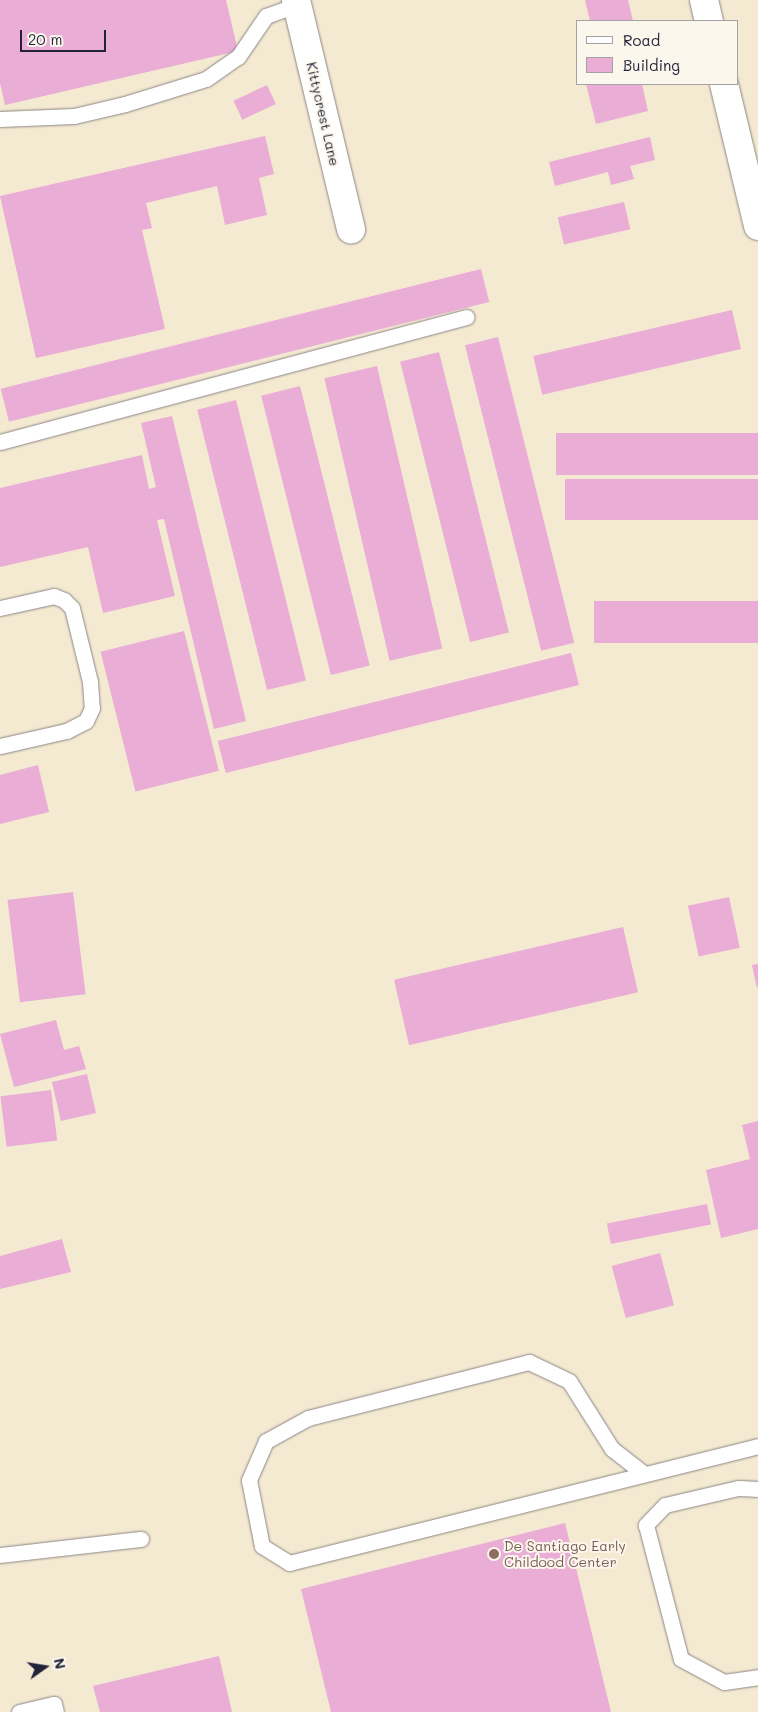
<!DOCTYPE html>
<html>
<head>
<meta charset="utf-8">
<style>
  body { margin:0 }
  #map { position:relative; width:758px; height:1712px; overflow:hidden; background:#f4e9d1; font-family:Mali,sans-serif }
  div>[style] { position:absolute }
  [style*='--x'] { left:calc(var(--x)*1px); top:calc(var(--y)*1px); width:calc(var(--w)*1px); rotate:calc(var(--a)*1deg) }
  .building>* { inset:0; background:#eaadd5; transform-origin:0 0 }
  .roads { filter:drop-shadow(0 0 1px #8b8686) drop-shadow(0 0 1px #8b8686) }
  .service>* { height:15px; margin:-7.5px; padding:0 7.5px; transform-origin:7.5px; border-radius:7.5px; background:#fff }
  .minor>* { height:28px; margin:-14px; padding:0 14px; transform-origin:14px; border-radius:14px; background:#fff }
  .dots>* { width:14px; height:14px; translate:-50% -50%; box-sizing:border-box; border:2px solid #fbf7ec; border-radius:50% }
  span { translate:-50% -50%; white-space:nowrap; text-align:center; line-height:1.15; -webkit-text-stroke:4px #fbf7ec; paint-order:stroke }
  .street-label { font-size:14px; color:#22223b }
  .education-label { font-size:14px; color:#785e54 }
  .left { translate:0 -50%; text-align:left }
  .legend { position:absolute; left:576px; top:20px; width:162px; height:65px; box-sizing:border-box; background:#fbf7ec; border:1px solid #a4a2a5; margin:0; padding:6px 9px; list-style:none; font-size:15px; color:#22223b }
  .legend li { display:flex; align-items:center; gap:10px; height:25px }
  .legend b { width:25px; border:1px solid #a4a2a5 }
  .north { position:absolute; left:20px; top:1642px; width:50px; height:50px; -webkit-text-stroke:4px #fbf7ec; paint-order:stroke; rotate:77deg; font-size:14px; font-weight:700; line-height:20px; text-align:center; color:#22223b }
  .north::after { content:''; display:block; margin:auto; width:18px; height:22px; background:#22223b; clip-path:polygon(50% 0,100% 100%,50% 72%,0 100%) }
  .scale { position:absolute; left:20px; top:30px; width:86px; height:22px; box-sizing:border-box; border:2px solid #22223b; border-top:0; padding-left:6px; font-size:15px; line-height:18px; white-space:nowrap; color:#22223b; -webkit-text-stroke:4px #fbf7ec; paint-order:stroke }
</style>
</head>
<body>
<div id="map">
  <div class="building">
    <i style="clip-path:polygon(0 0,226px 0,238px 51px,5px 105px,0 83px)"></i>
    <i style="clip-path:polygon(585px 0,628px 0,633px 21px,590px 21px)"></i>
    <i style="clip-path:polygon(586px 84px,642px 84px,648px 111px,596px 124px)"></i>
    <i style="left:267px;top:85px;width:21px;height:37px;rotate:65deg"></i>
    <i style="clip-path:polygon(265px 136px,274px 174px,259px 178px,267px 215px,225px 225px,217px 186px,146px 203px,152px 228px,142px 230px,165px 329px,36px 358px,0 196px)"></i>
    <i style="clip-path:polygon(650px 137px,655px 160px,630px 166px,634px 179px,611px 185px,608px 172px,555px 186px,549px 162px)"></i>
    <i style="left:624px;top:202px;width:28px;height:68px;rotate:77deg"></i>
    <i style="left:481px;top:269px;width:34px;height:495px;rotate:76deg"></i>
    <i style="left:732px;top:310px;width:40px;height:204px;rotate:77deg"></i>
    <i style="left:498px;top:337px;width:315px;height:34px;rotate:76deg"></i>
    <i style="left:439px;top:352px;width:289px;height:40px;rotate:76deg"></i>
    <i style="left:377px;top:366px;width:290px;height:54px;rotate:77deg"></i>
    <i style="left:300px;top:386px;width:288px;height:40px;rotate:76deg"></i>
    <i style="left:236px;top:400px;width:289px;height:40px;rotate:76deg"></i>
    <i style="clip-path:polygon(172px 416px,246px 721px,214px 729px,164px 519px,157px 520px,175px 596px,103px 613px,88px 547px,0 567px,0 488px,142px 455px,149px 489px,156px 487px,141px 423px)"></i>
    <i style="left:758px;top:433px;width:42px;height:202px;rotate:90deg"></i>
    <i style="left:758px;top:479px;width:41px;height:193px;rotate:90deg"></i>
    <i style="left:758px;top:601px;width:42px;height:164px;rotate:90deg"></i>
    <i style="left:184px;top:631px;width:144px;height:86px;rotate:76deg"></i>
    <i style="left:571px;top:653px;width:33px;height:364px;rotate:76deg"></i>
    <i style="clip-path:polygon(38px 765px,49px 812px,0 824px,0 775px)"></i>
    <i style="left:73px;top:892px;width:103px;height:66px;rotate:83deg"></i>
    <i style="left:729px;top:897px;width:52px;height:42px;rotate:78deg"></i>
    <i style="left:623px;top:927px;width:67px;height:235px;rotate:77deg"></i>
    <i style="clip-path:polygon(758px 964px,758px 987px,757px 988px,752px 965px)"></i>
    <i style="clip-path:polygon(56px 1020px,64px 1050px,79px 1046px,86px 1069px,14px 1087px,0 1034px)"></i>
    <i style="left:87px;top:1074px;width:40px;height:36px;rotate:77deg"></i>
    <i style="left:51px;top:1090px;width:51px;height:51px;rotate:83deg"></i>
    <i style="clip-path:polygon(758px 1121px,758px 1229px,721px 1238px,706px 1170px,750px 1159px,742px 1125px)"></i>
    <i style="left:707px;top:1204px;width:21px;height:102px;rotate:79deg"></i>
    <i style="clip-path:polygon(62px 1239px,71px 1272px,0 1289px,0 1256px)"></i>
    <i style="left:660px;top:1253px;width:54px;height:50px;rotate:75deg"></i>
    <i style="clip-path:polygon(565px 1523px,611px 1712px,331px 1712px,301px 1589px)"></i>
    <i style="clip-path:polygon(219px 1656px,232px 1712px,100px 1712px,93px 1686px)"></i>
  </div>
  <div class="roads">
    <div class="service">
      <i style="--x:0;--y:119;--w:74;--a:-2.3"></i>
      <i style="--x:74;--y:116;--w:52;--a:-13.2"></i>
      <i style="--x:125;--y:104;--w:85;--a:-17.2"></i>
      <i style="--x:206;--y:79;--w:39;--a:-35"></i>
      <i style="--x:238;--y:57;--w:50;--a:-55.7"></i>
      <i style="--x:266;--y:16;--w:33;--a:-20"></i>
      <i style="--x:0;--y:442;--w:483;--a:-15"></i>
      <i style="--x:0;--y:608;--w:55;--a:-12.5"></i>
      <i style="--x:54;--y:596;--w:11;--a:22"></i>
      <i style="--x:64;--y:600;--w:11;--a:45"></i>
      <i style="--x:72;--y:608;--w:76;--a:76.3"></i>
      <i style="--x:90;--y:682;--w:26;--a:86"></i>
      <i style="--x:92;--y:708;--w:14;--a:115"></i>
      <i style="--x:86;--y:721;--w:22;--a:153"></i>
      <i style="--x:66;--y:731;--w:68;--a:167.2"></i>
      <i style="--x:643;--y:1473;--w:39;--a:-142"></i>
      <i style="--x:612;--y:1449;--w:80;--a:-122.3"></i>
      <i style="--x:569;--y:1381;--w:44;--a:-154.6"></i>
      <i style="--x:529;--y:1362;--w:228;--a:165.8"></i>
      <i style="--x:308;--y:1418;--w:48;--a:151.3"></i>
      <i style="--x:266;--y:1441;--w:43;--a:113.6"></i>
      <i style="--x:249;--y:1480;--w:67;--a:78.9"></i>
      <i style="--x:262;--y:1546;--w:32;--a:32"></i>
      <i style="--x:289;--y:1563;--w:483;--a:-14"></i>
      <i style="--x:758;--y:1489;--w:20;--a:-177"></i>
      <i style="--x:738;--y:1488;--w:75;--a:166.9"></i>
      <i style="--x:665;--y:1505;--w:28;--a:134"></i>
      <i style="--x:646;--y:1525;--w:138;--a:75.4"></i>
      <i style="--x:681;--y:1659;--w:49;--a:28.1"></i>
      <i style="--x:724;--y:1682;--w:34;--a:-8"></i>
      <i style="--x:0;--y:1555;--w:142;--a:-6.5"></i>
      <i style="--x:19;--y:1712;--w:36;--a:-13"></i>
      <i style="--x:54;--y:1704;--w:8;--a:76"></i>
    </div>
    <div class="minor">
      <i style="--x:296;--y:0;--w:236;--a:76.5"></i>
      <i style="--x:704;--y:0;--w:22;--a:77"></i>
      <i style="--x:724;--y:84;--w:146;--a:76.5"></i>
    </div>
  </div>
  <div class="dots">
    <i style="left:494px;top:1554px;background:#8d6e63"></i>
  </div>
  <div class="street-label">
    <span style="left:323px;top:114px;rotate:77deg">Kittycrest Lane</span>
  </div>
  <div class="education-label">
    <span class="left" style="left:504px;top:1554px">De Santiago Early<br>Childood Center</span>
  </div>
  <ul class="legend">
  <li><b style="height:6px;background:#fff"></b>Road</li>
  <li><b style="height:14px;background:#eaadd5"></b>Building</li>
  </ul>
  <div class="north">N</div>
  <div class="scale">20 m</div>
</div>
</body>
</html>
